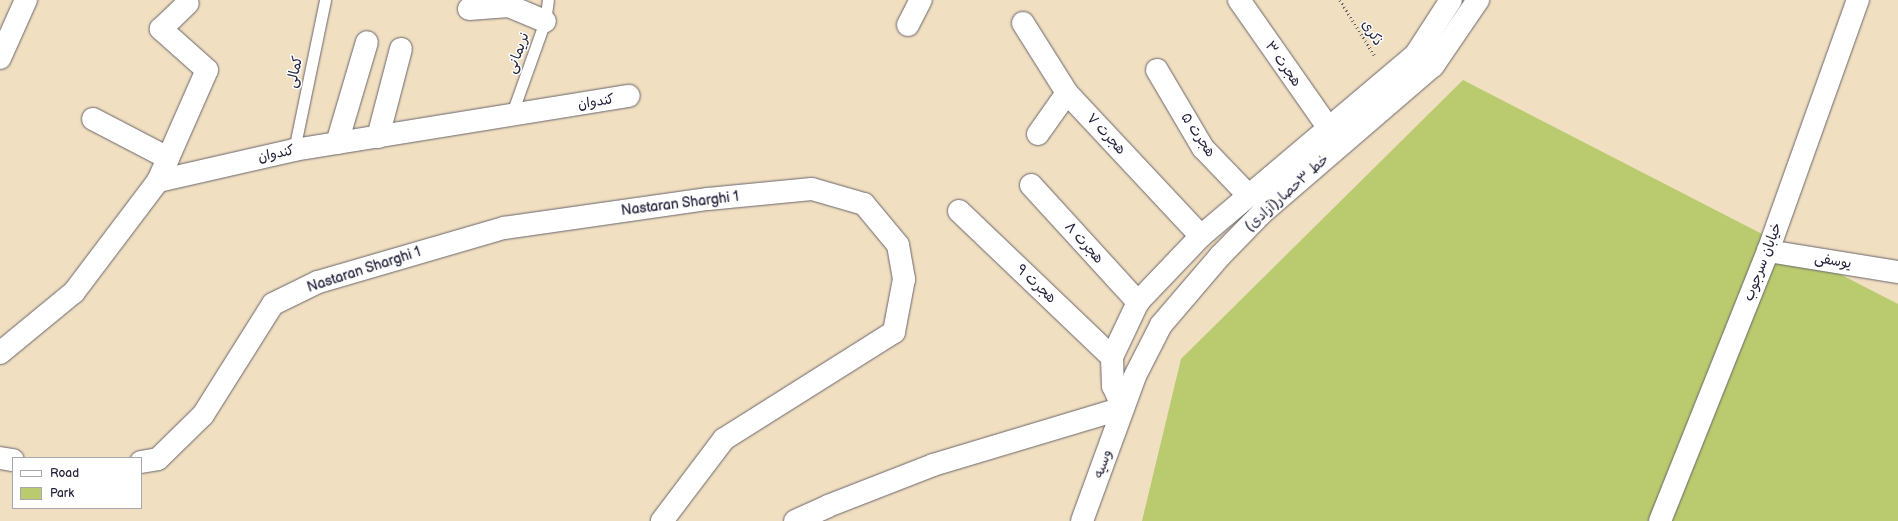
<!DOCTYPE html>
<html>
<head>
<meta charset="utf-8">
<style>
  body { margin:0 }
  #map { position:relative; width:1898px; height:521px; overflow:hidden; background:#f1dfc1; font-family:"Balsamiq Sans","Playpen Sans Arabic",sans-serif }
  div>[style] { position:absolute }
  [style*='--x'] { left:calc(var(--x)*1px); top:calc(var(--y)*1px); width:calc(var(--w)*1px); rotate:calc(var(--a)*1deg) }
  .green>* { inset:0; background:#b9cb6e }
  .path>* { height:2.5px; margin-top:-1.25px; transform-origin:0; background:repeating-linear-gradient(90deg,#6a646a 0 1px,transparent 0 4px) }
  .roads { filter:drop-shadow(0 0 1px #6a646a) drop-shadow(0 0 1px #6a646a) }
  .lane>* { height:11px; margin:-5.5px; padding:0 5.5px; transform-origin:5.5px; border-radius:5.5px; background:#fff }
  .street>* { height:22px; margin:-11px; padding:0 11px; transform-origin:11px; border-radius:11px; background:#fff }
  .secondary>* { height:22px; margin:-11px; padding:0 11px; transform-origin:11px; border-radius:11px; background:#fff }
  .highway>* { height:22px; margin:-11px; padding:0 11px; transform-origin:11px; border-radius:11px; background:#fff }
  span { translate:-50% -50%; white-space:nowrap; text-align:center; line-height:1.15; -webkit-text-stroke:3px #fff; paint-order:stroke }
  .street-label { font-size:14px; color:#22223b }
  .legend { position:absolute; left:12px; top:457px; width:130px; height:52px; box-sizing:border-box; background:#fff; border:1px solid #a7a7b1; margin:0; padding:5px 7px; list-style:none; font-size:12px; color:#22223b }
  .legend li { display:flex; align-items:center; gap:8px; height:20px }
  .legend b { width:20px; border:1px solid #a7a7b1 }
</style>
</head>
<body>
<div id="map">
  <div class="green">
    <i style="clip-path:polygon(1463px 80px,1898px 304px,1898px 521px,1142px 521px,1181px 359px)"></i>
  </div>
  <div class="path">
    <i style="--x:1340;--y:0;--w:66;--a:58"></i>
  </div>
  <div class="roads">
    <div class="lane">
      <i style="--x:511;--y:116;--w:101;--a:-70.3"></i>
      <i style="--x:545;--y:21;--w:21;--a:-82"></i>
      <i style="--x:294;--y:150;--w:153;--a:-78.3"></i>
    </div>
    <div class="street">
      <i style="--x:1239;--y:0;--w:155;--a:55"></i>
      <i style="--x:469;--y:9;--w:40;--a:-4.3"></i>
      <i style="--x:509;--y:6;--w:39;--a:23"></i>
      <i style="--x:1023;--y:23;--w:83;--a:57.8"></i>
      <i style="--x:1067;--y:93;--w:196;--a:46.9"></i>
      <i style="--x:908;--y:25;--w:28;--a:-63"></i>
      <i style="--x:1157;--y:70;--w:91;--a:59.5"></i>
      <i style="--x:1203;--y:148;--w:65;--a:46.2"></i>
      <i style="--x:93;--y:119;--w:85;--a:27.5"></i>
      <i style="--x:1038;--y:134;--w:50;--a:-54.7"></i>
      <i style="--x:378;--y:137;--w:91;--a:-75.4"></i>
      <i style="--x:337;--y:143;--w:105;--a:-73.5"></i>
      <i style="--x:158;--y:181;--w:121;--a:-66.2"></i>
      <i style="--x:207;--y:70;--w:62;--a:-138.3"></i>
      <i style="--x:161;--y:29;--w:37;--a:-44"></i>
      <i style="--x:1031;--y:185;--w:159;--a:47.6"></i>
      <i style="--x:959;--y:211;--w:211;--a:43.7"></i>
      <i style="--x:1768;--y:251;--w:132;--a:9.2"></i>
      <i style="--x:0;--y:353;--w:96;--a:-39.5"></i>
      <i style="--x:74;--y:292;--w:139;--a:-52.9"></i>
      <i style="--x:158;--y:181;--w:139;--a:-12.8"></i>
      <i style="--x:294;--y:150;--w:339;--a:-9.2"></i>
      <i style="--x:0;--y:458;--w:13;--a:9"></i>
      <i style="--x:141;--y:462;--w:17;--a:-10"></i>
      <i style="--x:158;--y:459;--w:63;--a:-44.4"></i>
      <i style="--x:203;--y:415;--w:131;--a:-57.8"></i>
      <i style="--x:273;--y:304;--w:50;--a:-26.1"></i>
      <i style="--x:318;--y:282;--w:194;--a:-16.2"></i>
      <i style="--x:504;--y:228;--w:206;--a:-8.1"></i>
      <i style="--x:708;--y:199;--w:104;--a:-5.5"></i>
      <i style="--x:812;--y:189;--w:54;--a:16.1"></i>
      <i style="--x:864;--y:204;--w:53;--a:50.3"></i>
      <i style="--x:898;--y:245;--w:35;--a:80"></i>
      <i style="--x:904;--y:279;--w:54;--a:100.7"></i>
      <i style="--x:894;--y:332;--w:201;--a:147.8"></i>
      <i style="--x:724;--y:439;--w:103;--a:127.1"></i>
      <i style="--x:795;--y:521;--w:36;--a:-24"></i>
      <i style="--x:828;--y:506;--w:113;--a:-21.3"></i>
      <i style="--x:933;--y:465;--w:198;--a:-16.7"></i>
    </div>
    <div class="secondary">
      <i style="--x:1123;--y:408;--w:24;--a:-114"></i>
      <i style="--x:1113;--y:386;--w:29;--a:-92"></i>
      <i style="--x:1112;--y:357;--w:61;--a:-64.7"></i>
      <i style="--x:1138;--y:302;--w:91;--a:-46.3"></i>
      <i style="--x:1201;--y:236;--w:282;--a:-40.2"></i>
      <i style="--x:1416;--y:54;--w:64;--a:-57.1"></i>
      <i style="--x:1082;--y:521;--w:154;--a:-69.9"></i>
      <i style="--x:1135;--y:376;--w:57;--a:-63"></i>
      <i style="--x:1161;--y:325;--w:91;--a:-49.5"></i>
      <i style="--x:1220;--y:256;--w:62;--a:-45.7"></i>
      <i style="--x:1263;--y:212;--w:224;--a:-40.7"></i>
      <i style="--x:1433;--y:66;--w:80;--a:-55.7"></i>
      <i style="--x:1660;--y:521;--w:291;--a:-68.2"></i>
      <i style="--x:1768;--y:251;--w:267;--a:-70.3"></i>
    </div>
    <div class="highway">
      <i style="--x:0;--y:58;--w:64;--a:-65.9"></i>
    </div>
  </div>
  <div class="street-label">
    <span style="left:1372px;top:33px;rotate:58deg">ذکری</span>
    <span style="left:518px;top:53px;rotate:-70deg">نریمانی</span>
    <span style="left:1283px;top:64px;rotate:55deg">هجرت ۳</span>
    <span style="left:295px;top:72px;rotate:-78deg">کمالی</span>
    <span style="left:596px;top:102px;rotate:-9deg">کندوان</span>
    <span style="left:1106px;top:134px;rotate:47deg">هجرت ۷</span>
    <span style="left:1198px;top:135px;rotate:56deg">هجرت ۵</span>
    <span style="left:276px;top:154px;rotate:-12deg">کندوان</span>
    <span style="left:1287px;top:193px;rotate:-42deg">خط ۳حصار(آزادی)</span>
    <span style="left:680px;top:204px;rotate:-7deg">Nastaran Sharghi 1</span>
    <span style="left:1084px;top:243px;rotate:48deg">هجرت ۸</span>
    <span style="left:1833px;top:261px;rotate:9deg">یوسفی</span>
    <span style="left:1763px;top:262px;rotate:-69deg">خیابان سرجوب</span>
    <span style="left:364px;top:270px;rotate:-18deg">Nastaran Sharghi 1</span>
    <span style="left:1036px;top:284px;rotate:43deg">هجرت ۹</span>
    <span style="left:1103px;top:464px;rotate:-70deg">وسیه</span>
  </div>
  <ul class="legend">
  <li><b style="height:5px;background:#fff"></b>Road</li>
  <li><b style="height:11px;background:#b9cb6e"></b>Park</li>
  </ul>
</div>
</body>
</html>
